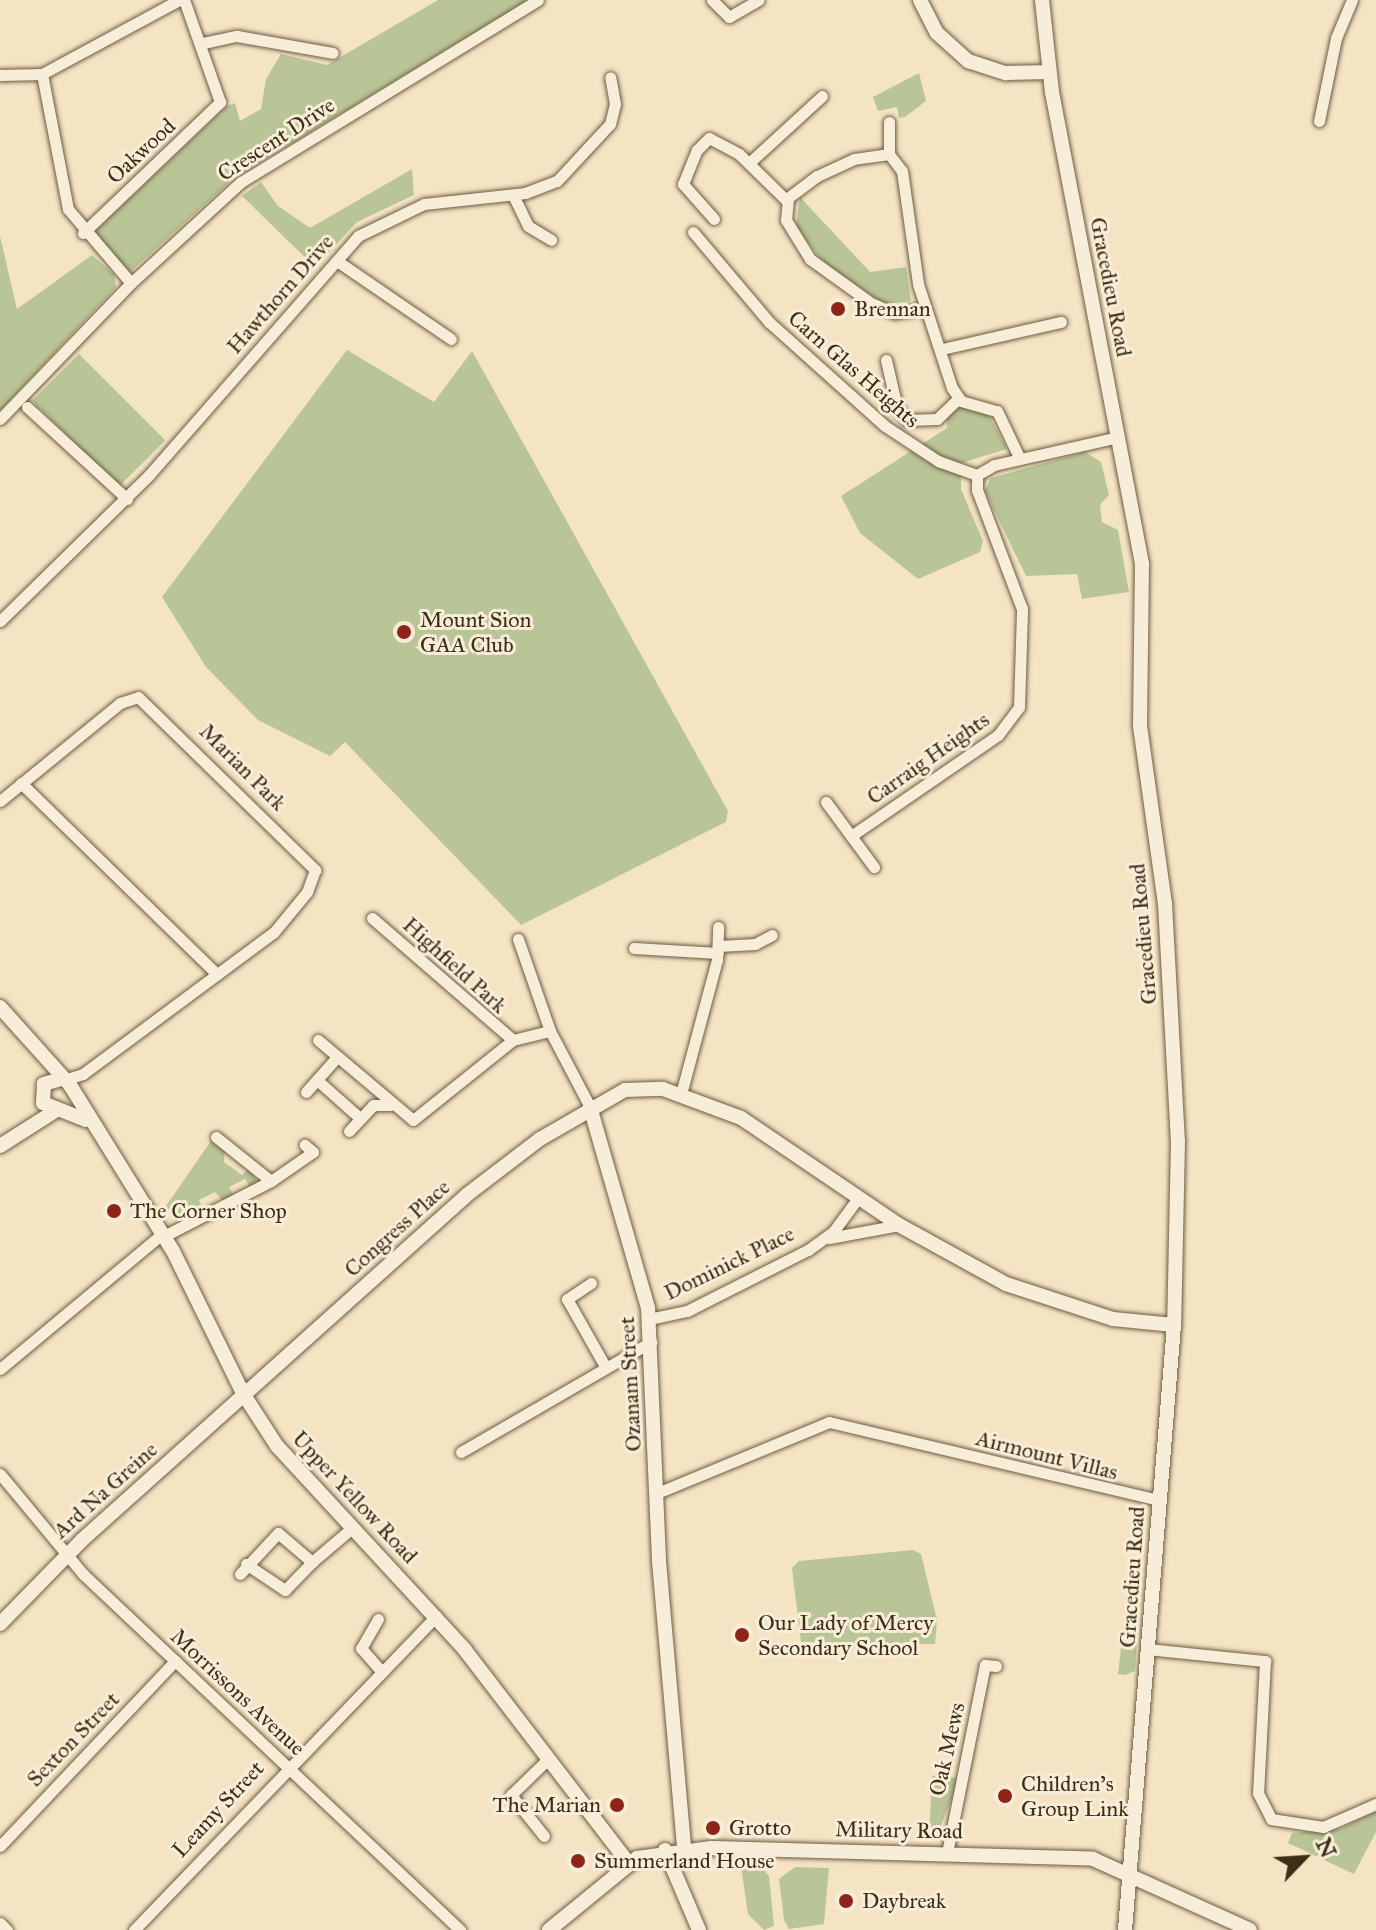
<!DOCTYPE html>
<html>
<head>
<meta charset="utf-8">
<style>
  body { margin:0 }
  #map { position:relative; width:1376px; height:1930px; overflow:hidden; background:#f5e4c3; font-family:"IM FELL Great Primer",serif }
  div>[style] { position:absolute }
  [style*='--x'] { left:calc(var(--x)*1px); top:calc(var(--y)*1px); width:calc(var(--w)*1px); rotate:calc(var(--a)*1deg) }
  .green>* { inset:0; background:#b9c596; transform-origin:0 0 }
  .roads { filter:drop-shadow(0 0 2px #6c5c42) drop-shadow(0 0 2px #6c5c42) }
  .minor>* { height:11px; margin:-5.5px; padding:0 5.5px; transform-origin:5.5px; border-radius:5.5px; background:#f8edd8 }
  .tertiary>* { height:14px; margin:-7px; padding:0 7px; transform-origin:7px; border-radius:7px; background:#f8edd8 }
  .secondary>* { height:14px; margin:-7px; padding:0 7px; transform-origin:7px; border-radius:7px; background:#f8edd8 }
  .dots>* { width:22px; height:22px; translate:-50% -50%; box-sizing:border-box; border:4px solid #f8edd8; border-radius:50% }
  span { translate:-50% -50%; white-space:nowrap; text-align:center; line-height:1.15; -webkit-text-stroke:6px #f8edd8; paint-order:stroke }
  .street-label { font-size:22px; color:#3e2e17 }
  .poi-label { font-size:22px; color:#3e2e17 }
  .left { translate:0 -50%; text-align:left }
  .right { translate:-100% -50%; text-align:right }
  .north { position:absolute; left:1264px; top:1818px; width:80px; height:80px; -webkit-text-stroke:6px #f8edd8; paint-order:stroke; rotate:65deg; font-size:22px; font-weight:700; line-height:32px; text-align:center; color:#3e2e17 }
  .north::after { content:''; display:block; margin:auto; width:28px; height:36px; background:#3e2e17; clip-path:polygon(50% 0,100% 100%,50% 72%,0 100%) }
</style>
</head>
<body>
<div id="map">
  <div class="green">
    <i style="clip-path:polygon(438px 0,528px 0,234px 178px,130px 272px,97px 241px,96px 230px,227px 106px,235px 103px,240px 121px,261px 109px,266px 79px,281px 54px,327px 65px)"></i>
    <i style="clip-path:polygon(919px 73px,926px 101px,905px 117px,899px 118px,897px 107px,878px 111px,873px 97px)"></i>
    <i style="clip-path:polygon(412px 169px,414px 195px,357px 222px,315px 267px,242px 196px,261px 182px,278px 206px,310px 228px)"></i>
    <i style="clip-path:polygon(800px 197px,870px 272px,906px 267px,911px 301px,884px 304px,823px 262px,796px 226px)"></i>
    <i style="clip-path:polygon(0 236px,17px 309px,92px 255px,114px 274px,116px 287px,0 411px)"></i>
    <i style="clip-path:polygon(347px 350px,434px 402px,472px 351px,728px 811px,726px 822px,521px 925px,345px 742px,330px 756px,258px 720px,206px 667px,162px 597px)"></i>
    <i style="left:79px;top:354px;width:122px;height:66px;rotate:45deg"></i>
    <i style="clip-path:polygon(945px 402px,987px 412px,1007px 449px,961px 463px,961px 489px,983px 541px,980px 552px,918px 579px,860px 533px,841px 496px,947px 428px)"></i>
    <i style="clip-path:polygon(1085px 452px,1101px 462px,1109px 495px,1100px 505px,1102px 522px,1118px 530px,1129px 592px,1082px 599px,1077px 574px,1026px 576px,985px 491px,991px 478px)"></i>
    <i style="clip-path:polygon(211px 1141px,225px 1149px,224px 1162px,242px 1175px,249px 1168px,258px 1183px,250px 1187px,245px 1179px,229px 1187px,234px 1196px,222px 1200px,215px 1192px,199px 1200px,203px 1209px,174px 1215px,166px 1206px)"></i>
    <i style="clip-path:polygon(913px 1550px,921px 1554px,937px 1620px,935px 1644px,801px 1642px,792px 1568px,799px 1561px)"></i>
    <i style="clip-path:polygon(1126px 1604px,1139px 1609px,1135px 1671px,1125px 1675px,1118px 1674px)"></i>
    <i style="clip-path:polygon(932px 1776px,960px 1778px,936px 1838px,929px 1838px)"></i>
    <i style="clip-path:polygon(1376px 1811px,1376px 1832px,1354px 1874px,1288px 1843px,1292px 1833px,1340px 1829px)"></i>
    <i style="clip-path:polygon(758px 1864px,769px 1876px,774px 1926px,764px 1930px,748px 1914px,741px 1866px)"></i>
    <i style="clip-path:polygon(795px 1867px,829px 1868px,824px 1924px,789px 1929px,784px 1920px,779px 1879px)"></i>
  </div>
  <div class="roads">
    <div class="minor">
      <i style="--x:712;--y:0;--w:24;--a:45"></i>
      <i style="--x:729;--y:17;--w:34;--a:-30"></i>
      <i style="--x:203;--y:43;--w:35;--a:-12"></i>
      <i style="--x:237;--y:36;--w:97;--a:10"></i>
      <i style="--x:42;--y:74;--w:137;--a:79.1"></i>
      <i style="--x:68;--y:209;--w:97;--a:49.6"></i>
      <i style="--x:42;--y:74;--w:156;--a:-28.4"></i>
      <i style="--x:0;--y:75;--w:42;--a:-1.4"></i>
      <i style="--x:1319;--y:121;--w:85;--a:-78.4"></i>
      <i style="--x:1336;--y:38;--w:41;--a:-67.2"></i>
      <i style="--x:889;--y:122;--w:32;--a:90"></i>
      <i style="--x:889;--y:154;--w:21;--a:53"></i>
      <i style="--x:902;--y:171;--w:114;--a:81.9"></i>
      <i style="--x:918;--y:284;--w:109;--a:71.9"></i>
      <i style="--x:952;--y:388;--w:16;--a:55"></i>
      <i style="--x:961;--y:401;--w:37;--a:16"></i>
      <i style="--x:997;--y:411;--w:53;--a:64.4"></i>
      <i style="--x:889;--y:154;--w:35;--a:172"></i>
      <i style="--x:854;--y:159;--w:41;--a:155.3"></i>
      <i style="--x:817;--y:176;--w:36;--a:143"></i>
      <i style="--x:788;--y:198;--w:22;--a:95"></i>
      <i style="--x:786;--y:220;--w:46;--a:58.4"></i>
      <i style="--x:810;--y:259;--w:75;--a:35.8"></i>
      <i style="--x:871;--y:303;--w:26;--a:23"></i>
      <i style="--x:895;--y:313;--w:31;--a:-9"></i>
      <i style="--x:749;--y:163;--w:99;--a:-42.5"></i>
      <i style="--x:513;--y:195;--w:34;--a:64"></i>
      <i style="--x:528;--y:226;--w:27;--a:31"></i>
      <i style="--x:714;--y:219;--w:47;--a:-131.5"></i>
      <i style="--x:683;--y:184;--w:37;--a:-68"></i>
      <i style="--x:697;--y:150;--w:17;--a:-45"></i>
      <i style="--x:709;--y:138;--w:34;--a:28"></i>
      <i style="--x:739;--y:154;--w:67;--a:44.4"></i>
      <i style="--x:693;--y:232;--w:118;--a:49.8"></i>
      <i style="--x:769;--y:322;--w:156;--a:41.9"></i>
      <i style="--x:885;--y:426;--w:64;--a:33.4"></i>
      <i style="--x:938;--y:461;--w:41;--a:19.7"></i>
      <i style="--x:977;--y:475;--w:20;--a:-30"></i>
      <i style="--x:994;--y:465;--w:127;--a:-12.7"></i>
      <i style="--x:83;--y:233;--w:190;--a:-43.7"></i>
      <i style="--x:220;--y:102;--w:108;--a:-109.4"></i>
      <i style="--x:337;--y:261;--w:138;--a:34.4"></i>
      <i style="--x:942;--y:349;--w:122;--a:-12.8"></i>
      <i style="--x:886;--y:360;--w:49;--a:77.1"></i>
      <i style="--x:897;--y:408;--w:16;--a:50"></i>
      <i style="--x:907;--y:420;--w:30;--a:-2"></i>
      <i style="--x:937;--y:419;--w:29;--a:-44"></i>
      <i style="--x:27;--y:407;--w:136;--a:42.6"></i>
      <i style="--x:0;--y:419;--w:189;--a:-46.1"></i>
      <i style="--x:131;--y:283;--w:149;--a:-42.6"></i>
      <i style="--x:241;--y:182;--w:348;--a:-31.5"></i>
      <i style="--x:0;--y:621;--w:209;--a:-44.4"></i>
      <i style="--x:149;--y:475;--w:317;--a:-48.8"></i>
      <i style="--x:358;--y:236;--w:73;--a:-25.9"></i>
      <i style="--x:424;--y:204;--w:102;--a:-6.2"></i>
      <i style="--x:525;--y:193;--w:34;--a:-21"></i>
      <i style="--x:557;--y:181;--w:78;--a:-47.1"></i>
      <i style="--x:610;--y:124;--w:21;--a:-76"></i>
      <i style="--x:615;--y:104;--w:27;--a:-100"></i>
      <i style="--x:21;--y:783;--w:274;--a:44.3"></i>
      <i style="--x:0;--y:801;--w:155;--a:-39.2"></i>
      <i style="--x:120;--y:703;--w:19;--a:-18"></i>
      <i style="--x:138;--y:697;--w:248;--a:44.3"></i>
      <i style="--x:315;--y:870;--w:23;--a:110"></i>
      <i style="--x:307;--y:892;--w:52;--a:129.5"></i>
      <i style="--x:274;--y:932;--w:238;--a:143.4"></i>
      <i style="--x:83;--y:1074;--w:21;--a:163"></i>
      <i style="--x:826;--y:802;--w:81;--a:53.6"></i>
      <i style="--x:851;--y:836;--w:178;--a:-34.5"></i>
      <i style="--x:998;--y:735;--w:35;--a:-53"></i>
      <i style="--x:1019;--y:707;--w:98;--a:-88.2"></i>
      <i style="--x:1022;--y:609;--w:127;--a:-110.7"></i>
      <i style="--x:977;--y:490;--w:15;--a:-90"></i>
      <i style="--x:372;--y:918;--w:186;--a:40.9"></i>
      <i style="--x:518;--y:939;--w:97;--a:70.8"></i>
      <i style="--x:550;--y:1031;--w:86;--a:62.2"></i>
      <i style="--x:719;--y:946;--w:36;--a:-3"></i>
      <i style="--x:755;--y:944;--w:19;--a:-28"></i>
      <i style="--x:634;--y:948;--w:84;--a:3.4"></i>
      <i style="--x:318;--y:1040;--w:124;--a:40.1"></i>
      <i style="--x:413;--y:1120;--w:128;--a:-38.7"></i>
      <i style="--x:513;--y:1040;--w:38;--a:-14"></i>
      <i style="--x:317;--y:1080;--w:57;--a:41.5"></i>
      <i style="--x:306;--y:1092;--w:47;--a:-48.5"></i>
      <i style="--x:681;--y:1094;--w:139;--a:-75"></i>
      <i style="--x:717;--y:960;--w:33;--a:-88"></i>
      <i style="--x:349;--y:1131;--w:35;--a:-47"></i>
      <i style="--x:373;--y:1105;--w:17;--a:0"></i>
      <i style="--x:216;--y:1137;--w:70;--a:38.7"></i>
      <i style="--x:164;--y:1236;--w:120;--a:-27.2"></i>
      <i style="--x:271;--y:1181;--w:51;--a:-34.6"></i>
      <i style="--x:313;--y:1152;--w:11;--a:-139"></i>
      <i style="--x:829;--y:1238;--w:71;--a:-10.5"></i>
      <i style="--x:591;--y:1283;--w:29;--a:146"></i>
      <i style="--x:567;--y:1299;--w:79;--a:60.5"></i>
      <i style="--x:649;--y:1319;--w:39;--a:-12"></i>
      <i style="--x:687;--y:1311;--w:136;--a:-26.8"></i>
      <i style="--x:808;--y:1250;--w:31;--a:-36"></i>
      <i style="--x:833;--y:1232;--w:42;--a:-53.7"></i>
      <i style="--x:0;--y:1369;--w:212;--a:-39.8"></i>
      <i style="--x:461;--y:1452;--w:220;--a:-30.1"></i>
      <i style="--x:0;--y:1474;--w:130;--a:50.3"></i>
      <i style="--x:83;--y:1574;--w:519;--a:43.36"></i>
      <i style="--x:657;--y:1493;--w:186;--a:-22.4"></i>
      <i style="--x:829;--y:1422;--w:339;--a:13.3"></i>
      <i style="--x:246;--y:1564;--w:47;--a:33.7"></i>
      <i style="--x:285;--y:1590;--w:39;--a:-46"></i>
      <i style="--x:240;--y:1574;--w:56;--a:-47.2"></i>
      <i style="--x:278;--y:1533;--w:45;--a:40.5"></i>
      <i style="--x:312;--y:1562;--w:52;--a:-40.4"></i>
      <i style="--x:378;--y:1619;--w:34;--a:120"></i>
      <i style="--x:361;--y:1648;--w:29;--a:49"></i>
      <i style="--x:1148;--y:1649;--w:118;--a:5.9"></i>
      <i style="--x:1265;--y:1661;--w:132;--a:93"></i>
      <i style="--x:1258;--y:1793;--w:29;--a:63"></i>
      <i style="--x:1271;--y:1819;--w:53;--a:8.7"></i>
      <i style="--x:1323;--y:1827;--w:58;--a:-23.5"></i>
      <i style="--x:544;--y:1836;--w:53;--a:-128.8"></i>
      <i style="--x:511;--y:1795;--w:50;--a:-44.2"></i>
      <i style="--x:0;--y:1846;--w:255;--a:-46.6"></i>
      <i style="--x:947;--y:1853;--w:192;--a:-78.6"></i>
      <i style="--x:985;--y:1665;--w:11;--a:5"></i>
      <i style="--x:0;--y:1923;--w:10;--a:45"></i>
      <i style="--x:134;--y:1930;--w:436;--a:-46.1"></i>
    </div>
    <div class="tertiary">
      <i style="--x:920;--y:0;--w:37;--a:63"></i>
      <i style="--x:937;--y:33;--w:42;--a:42.1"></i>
      <i style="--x:968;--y:61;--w:40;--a:18"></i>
      <i style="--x:1006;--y:73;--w:43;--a:-1.3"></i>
      <i style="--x:1042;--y:0;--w:93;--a:83.8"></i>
      <i style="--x:1052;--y:92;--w:481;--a:79.2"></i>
      <i style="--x:1142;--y:564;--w:162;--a:90.7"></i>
      <i style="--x:1140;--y:726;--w:179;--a:82"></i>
      <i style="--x:1165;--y:903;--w:238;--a:86.9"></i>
      <i style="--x:1178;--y:1141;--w:184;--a:91.2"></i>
      <i style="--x:1174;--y:1325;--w:607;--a:94.63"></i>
      <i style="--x:0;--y:1007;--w:105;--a:48.1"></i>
      <i style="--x:70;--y:1085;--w:195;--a:58.2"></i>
      <i style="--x:173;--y:1251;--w:161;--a:63.8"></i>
      <i style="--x:244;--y:1395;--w:61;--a:57.1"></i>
      <i style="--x:277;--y:1446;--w:277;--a:47.3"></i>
      <i style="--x:465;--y:1650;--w:270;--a:52.5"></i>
      <i style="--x:61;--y:1079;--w:18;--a:164"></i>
      <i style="--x:44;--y:1084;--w:19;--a:93"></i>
      <i style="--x:43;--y:1103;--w:46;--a:21.6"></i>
      <i style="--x:590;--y:1107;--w:209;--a:73.9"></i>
      <i style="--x:648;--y:1308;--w:253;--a:87.5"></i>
      <i style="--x:659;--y:1561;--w:288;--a:85"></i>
      <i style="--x:0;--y:1146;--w:65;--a:-32.5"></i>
      <i style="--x:0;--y:1624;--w:117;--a:-45.7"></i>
      <i style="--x:82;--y:1540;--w:518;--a:-41.87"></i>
      <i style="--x:468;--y:1194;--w:91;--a:-37.4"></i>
      <i style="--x:540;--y:1139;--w:98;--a:-30"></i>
      <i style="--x:625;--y:1090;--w:38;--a:-2"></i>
      <i style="--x:663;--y:1089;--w:83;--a:20.4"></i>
      <i style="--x:741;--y:1118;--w:191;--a:34.1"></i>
      <i style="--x:899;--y:1225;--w:122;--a:28.9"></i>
      <i style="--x:1006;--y:1284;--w:113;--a:18.1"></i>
      <i style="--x:1113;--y:1319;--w:61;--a:5.6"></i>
      <i style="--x:665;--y:1850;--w:87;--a:67"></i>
    </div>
    <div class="secondary">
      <i style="--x:549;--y:1930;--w:114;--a:-39.3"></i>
      <i style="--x:637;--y:1858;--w:75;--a:-7.7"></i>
      <i style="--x:711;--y:1848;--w:382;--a:1.6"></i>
      <i style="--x:1093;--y:1859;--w:172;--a:24.3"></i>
    </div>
  </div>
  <div class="dots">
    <i style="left:838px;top:309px;background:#8f2418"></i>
    <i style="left:404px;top:632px;background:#8f2418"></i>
    <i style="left:114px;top:1211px;background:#8f2418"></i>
    <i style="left:742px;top:1635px;background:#8f2418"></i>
    <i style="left:1005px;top:1796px;background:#8f2418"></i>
    <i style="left:617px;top:1805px;background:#8f2418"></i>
    <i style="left:713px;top:1828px;background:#8f2418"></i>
    <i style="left:578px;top:1861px;background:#8f2418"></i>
    <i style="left:846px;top:1901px;background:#8f2418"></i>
  </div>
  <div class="street-label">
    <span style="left:276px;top:139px;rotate:-33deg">Crescent Drive</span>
    <span style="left:141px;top:151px;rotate:-43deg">Oakwood</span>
    <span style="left:1111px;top:287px;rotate:79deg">Gracedieu Road</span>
    <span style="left:280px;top:294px;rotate:-49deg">Hawthorn Drive</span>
    <span style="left:854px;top:369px;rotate:41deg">Carn Glas Heights</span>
    <span style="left:928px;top:758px;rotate:-35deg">Carraig Heights</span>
    <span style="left:243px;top:767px;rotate:45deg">Marian Park</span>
    <span style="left:1143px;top:934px;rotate:-95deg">Gracedieu Road</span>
    <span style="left:455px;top:965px;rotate:42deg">Highfield Park</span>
    <span style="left:397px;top:1228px;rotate:-42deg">Congress Place</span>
    <span style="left:729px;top:1263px;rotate:-26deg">Dominick Place</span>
    <span style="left:630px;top:1384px;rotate:-93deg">Ozanam Street</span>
    <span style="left:1047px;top:1455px;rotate:14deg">Airmount Villas</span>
    <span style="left:105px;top:1490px;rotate:-42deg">Ard Na Greine</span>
    <span style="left:355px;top:1497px;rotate:47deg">Upper Yellow Road</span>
    <span style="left:1132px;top:1577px;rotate:-86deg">Gracedieu Road</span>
    <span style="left:238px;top:1692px;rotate:43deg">Morrissons Avenue</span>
    <span style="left:73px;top:1739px;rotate:-46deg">Sexton Street</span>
    <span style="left:947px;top:1749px;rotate:-77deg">Oak Mews</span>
    <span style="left:218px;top:1809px;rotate:-47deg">Leamy Street</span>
    <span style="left:899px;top:1830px;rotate:1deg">Military Road</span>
  </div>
  <div class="poi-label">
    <span class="left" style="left:854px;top:309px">Brennan</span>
    <span class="left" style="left:420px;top:632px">Mount Sion<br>GAA Club</span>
    <span class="left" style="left:130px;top:1211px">The Corner Shop</span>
    <span class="left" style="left:758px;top:1635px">Our Lady of Mercy<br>Secondary School</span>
    <span class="left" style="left:1021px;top:1796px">Children's<br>Group Link</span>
    <span class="right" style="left:601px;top:1805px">The Marian</span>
    <span class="left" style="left:729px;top:1828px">Grotto</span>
    <span class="left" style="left:594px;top:1861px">Summerland House</span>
    <span class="left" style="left:862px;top:1901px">Daybreak</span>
  </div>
  <div class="north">N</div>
</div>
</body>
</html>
